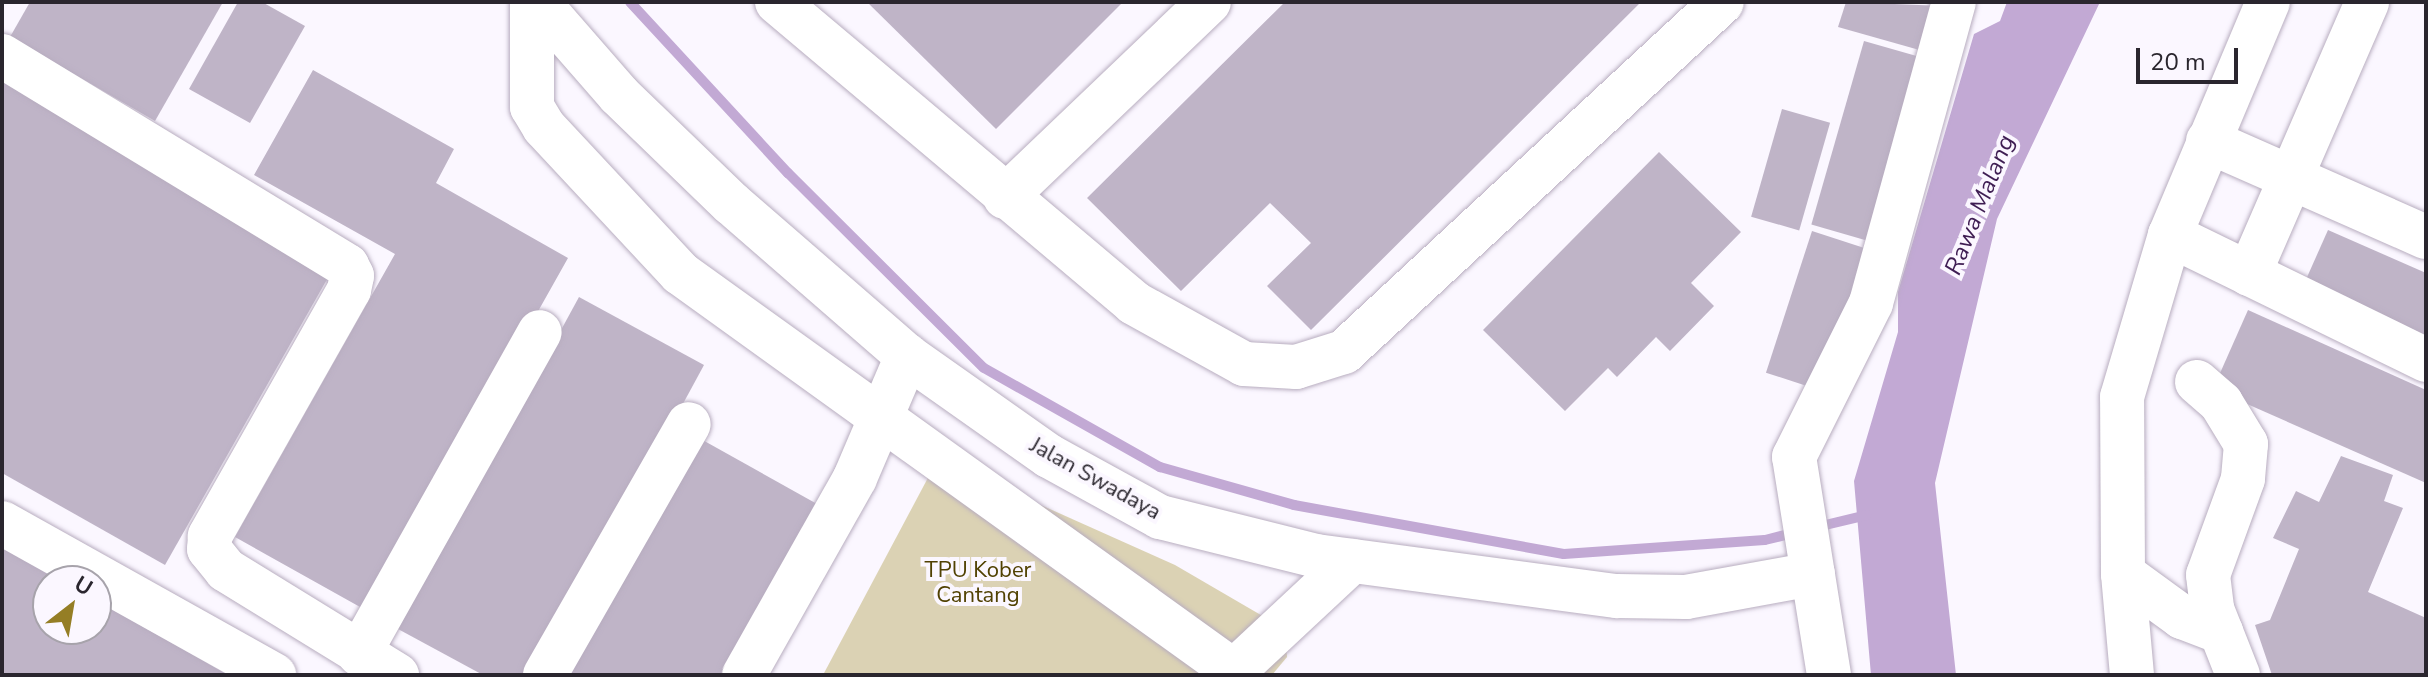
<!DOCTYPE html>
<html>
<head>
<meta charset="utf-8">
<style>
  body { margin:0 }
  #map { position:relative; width:2428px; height:677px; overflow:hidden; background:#fbf7ff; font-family:"Nunito Sans",sans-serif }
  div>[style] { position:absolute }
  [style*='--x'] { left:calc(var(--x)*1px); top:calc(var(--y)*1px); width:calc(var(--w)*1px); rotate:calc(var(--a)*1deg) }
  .green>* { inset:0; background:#dbd2b4 }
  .water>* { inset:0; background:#c2a9d4 }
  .stream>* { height:10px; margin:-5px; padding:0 5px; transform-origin:5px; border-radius:5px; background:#c2a9d4 }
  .building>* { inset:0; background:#bfb4c7; transform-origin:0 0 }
  .roads { filter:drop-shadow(0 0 2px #b8adc0) drop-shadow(0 0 2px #b8adc0) }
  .minor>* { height:44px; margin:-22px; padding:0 22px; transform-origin:22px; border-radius:22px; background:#fff }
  span { translate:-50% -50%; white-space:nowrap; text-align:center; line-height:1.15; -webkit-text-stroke:8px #fbf7ff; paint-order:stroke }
  .street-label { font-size:22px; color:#2a262e }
  .park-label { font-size:22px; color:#504102 }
  .water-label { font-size:24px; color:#3f1e53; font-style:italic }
  .frame { position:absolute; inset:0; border:4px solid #2a262e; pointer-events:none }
  .north { position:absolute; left:32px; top:565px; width:80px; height:80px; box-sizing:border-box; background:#fbf7ff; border:2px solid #a7a3ab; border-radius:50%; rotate:31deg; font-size:22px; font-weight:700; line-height:32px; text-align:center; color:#2a262e }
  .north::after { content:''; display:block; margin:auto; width:28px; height:36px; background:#957e25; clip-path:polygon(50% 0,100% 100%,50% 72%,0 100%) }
  .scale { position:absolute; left:2136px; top:48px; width:102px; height:36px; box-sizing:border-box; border:4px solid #2a262e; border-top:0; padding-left:10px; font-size:24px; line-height:28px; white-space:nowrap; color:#2a262e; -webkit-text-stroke:6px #fbf7ff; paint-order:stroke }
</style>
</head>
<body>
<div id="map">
  <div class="green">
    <i style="clip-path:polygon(938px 459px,1175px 565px,1285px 629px,1287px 657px,1272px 675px,823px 675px)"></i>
  </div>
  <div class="water">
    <i style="clip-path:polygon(2007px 2px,2100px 2px,1997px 219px,1935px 483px,1956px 675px,1871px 675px,1854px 481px,1898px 332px,1898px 292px,1974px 34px,2000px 21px)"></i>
  </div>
  <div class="stream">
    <i style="--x:630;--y:2;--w:233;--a:47.3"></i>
    <i style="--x:788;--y:173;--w:276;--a:44.9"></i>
    <i style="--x:984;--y:368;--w:202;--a:29.4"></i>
    <i style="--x:1160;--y:467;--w:139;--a:15.8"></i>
    <i style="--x:1294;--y:505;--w:274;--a:10.3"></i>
    <i style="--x:1564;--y:554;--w:201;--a:-4"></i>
    <i style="--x:1765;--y:540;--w:34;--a:-14"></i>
    <i style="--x:1817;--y:527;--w:51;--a:-13.5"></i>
  </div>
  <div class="building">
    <i style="clip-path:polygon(30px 2px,223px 2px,155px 121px,10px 37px)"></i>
    <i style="clip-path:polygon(238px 2px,262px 2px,305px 26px,250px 123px,189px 89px)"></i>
    <i style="clip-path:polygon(867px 2px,1123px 2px,996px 129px)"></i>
    <i style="clip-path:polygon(1285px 2px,1641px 2px,1311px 330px,1267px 286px,1311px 243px,1270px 203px,1181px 291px,1087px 198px)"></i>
    <i style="clip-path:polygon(1846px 2px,1943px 6px,1930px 53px,1838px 27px)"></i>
    <i style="left:1864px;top:41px;width:71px;height:191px;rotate:16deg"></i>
    <i style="clip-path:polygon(2px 70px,338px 260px,165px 565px,2px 473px)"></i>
    <i style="clip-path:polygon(313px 70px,454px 149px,436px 183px,568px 258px,369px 612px,235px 537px,395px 254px,254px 175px)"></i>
    <i style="left:1782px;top:109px;width:50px;height:112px;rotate:16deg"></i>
    <i style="clip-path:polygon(1659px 152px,1741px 232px,1691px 283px,1714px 306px,1670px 351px,1656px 337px,1617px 377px,1608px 368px,1565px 411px,1483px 330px)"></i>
    <i style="clip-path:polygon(2328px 230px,2426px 273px,2426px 337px,2304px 284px)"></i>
    <i style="left:1812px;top:231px;width:59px;height:149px;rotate:18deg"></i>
    <i style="clip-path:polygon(579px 297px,704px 365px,536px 675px,483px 675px,398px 629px)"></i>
    <i style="clip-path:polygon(2248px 310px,2426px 390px,2426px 483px,2213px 389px)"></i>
    <i style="clip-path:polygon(699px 438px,826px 509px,735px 675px,568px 675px)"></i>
    <i style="clip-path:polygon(2341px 456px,2393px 475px,2384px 501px,2403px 508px,2368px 592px,2426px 618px,2426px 675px,2272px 675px,2255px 625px,2270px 620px,2299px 549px,2273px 538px,2296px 491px,2319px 502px)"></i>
    <i style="clip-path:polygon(2px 547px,62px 581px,48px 581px,48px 629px,96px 629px,96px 600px,228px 675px,2px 675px)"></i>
  </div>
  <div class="roads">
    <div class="minor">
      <i style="--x:532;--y:2;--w:105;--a:90"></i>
      <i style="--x:532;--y:107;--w:23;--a:59"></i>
      <i style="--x:544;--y:127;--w:200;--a:47"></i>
      <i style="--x:680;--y:273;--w:689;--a:35.72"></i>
      <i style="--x:538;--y:2;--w:123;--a:48.9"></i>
      <i style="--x:619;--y:95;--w:156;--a:44"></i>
      <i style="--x:731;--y:203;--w:233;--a:41"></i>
      <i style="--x:907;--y:356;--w:174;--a:35.2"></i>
      <i style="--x:1049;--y:456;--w:127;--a:28.8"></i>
      <i style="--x:1160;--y:517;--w:161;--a:14"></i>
      <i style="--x:1316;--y:556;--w:304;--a:7.6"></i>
      <i style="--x:1617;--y:596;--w:69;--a:0.8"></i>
      <i style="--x:1686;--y:597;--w:129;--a:-10.3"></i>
      <i style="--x:777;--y:2;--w:467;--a:40.1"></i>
      <i style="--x:1134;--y:303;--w:126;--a:29"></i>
      <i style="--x:1244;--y:364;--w:52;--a:3.3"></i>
      <i style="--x:1296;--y:367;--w:50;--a:-17.4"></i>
      <i style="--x:1344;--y:352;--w:515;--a:-42.8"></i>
      <i style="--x:2;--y:56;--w:404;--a:31.3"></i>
      <i style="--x:347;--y:266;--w:11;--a:63"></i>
      <i style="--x:352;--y:276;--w:14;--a:102"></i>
      <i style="--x:349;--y:290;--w:283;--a:119.5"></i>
      <i style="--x:210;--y:536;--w:13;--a:94"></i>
      <i style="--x:209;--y:549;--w:27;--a:51"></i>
      <i style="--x:226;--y:570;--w:201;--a:31.6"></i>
      <i style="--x:2208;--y:141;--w:238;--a:23.8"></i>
      <i style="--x:1005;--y:197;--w:282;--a:-43.7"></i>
      <i style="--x:2170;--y:235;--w:285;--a:26"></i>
      <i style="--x:2249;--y:274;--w:296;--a:-66.5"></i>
      <i style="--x:2197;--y:382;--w:32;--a:41"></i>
      <i style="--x:2221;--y:403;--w:48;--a:58.6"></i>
      <i style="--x:2246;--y:444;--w:35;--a:95"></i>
      <i style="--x:2243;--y:479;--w:102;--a:110"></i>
      <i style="--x:2208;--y:575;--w:34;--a:83"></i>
      <i style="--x:2212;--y:609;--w:71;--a:68.5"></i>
      <i style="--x:2;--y:523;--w:312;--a:29.2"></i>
      <i style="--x:2123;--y:574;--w:73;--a:36.1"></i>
      <i style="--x:2182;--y:617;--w:42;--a:21"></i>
      <i style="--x:359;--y:654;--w:369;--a:-60.7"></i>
      <i style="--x:1235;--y:670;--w:160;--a:-43"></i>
      <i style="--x:545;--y:675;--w:289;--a:-60.2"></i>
      <i style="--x:744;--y:675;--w:226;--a:-60.6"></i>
      <i style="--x:855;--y:478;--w:133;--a:-66.9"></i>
      <i style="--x:1829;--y:675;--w:221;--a:-99.1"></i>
      <i style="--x:1794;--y:457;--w:172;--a:-63.4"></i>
      <i style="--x:1871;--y:303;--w:312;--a:-74.6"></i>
      <i style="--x:2132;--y:675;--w:101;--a:-95.1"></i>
      <i style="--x:2123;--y:574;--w:177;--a:-90.3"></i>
      <i style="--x:2122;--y:397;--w:169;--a:-73.5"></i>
      <i style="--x:2170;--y:235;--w:253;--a:-67.2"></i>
    </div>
  </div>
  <div class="street-label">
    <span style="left:1095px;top:479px;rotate:29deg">Jalan Swadaya</span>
  </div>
  <div class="park-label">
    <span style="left:978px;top:583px">TPU Kober<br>Cantang</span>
  </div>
  <div class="water-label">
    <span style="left:1980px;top:205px;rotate:-68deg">Rawa Malang</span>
  </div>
  <div class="frame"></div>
  <div class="north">U</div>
  <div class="scale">20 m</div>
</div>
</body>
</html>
